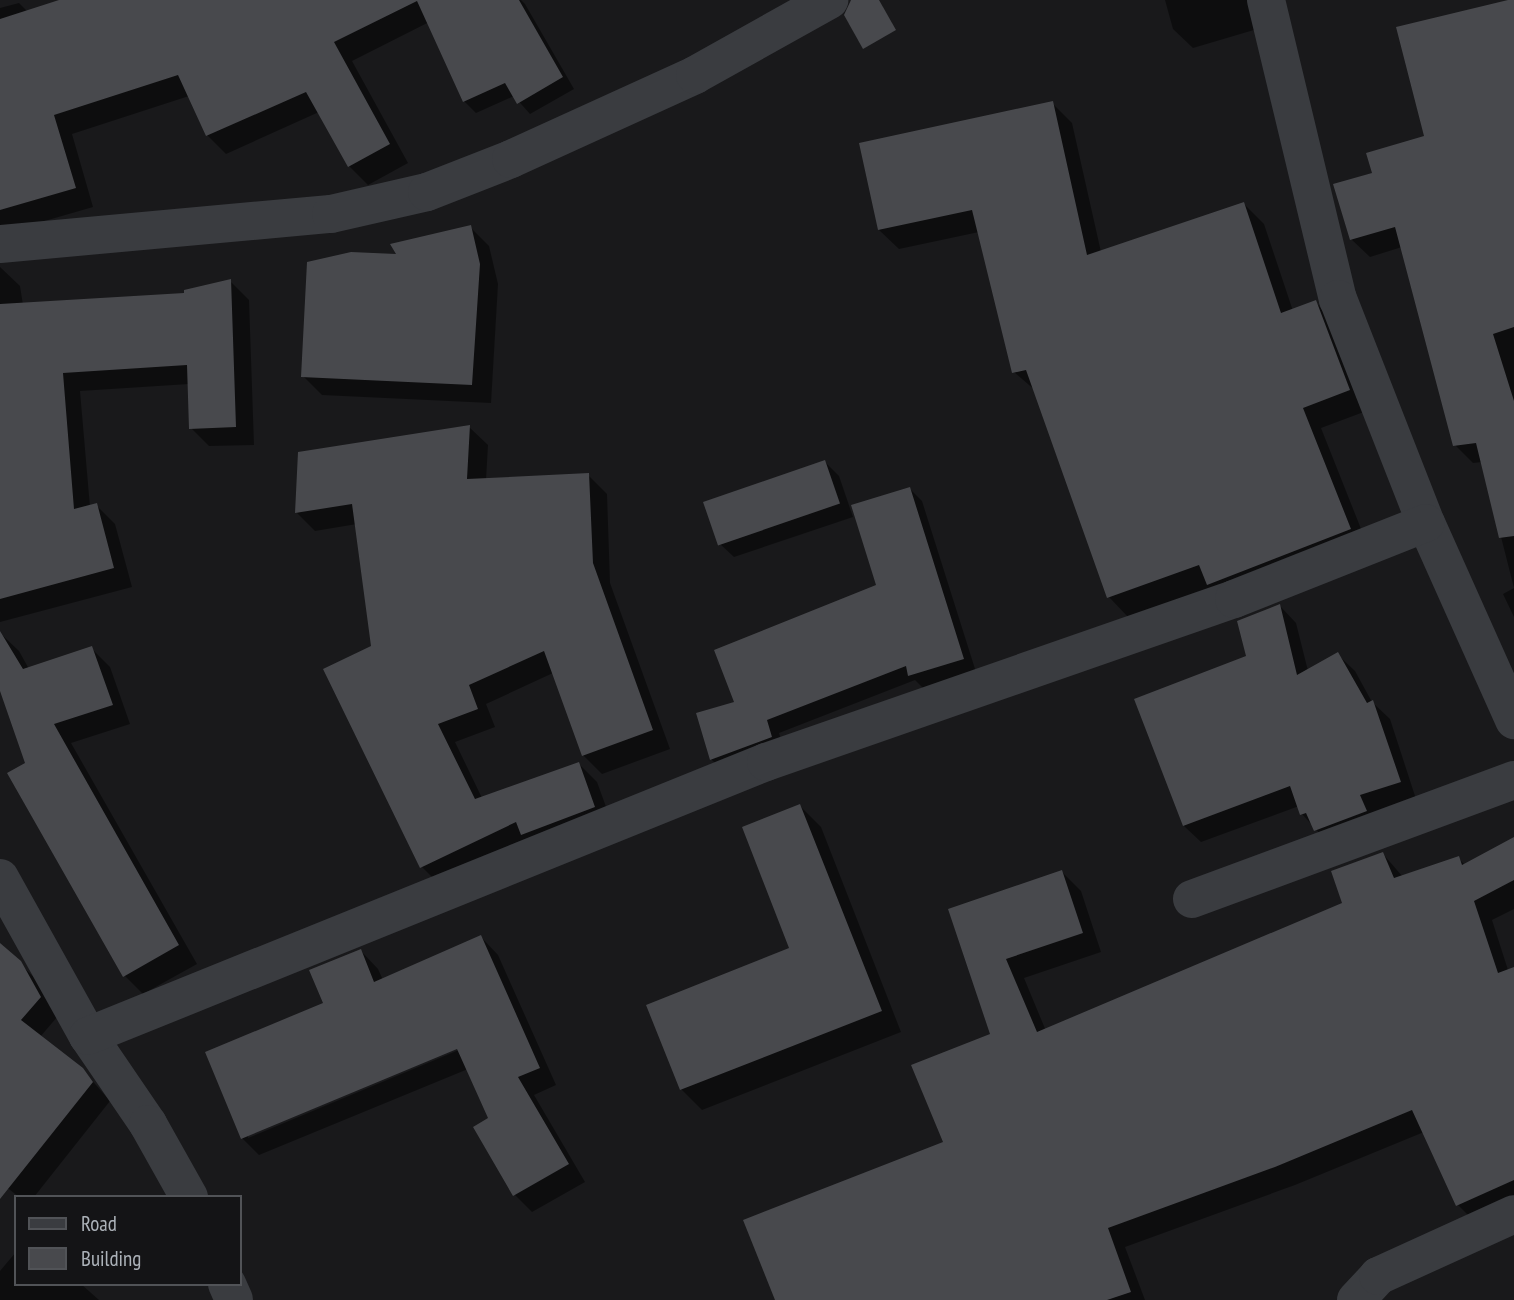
<!DOCTYPE html>
<html>
<head>
<meta charset="utf-8">
<style>
  body { margin:0 }
  #map { position:relative; width:1514px; height:1300px; overflow:hidden; background:#19191b; font-family:"PT Sans Narrow",sans-serif }
  div>[style] { position:absolute }
  [style*='--x'] { left:calc(var(--x)*1px); top:calc(var(--y)*1px); width:calc(var(--w)*1px); rotate:calc(var(--a)*1deg) }
  .shadow>* { inset:0; background:#0007 }
  .building>* { inset:0; background:#48494d; transform-origin:0 0 }
  .minor>* { height:38px; margin:-19px; padding:0 19px; transform-origin:19px; border-radius:19px; background:#3a3c40 }
  span { translate:-50% -50%; white-space:nowrap; text-align:center; line-height:1.15; -webkit-text-stroke:5px #141416; paint-order:stroke }
  .legend { position:absolute; left:14px; top:1195px; width:228px; height:91px; box-sizing:border-box; background:#141416; border:2px solid #515357; margin:0; padding:9px 12px; list-style:none; font-size:21px; color:#acb2b9 }
  .legend li { display:flex; align-items:center; gap:14px; height:35px }
  .legend b { width:35px; border:2px solid #515357 }
</style>
</head>
<body>
<div id="map">
  <div class="shadow">
    <i style="clip-path:polygon(65px 0,443px 0,449px 12px,352px 61px,408px 163px,368px 185px,349px 166px,319px 112px,226px 154px,207px 135px,189px 96px,72px 134px,93px 207px,10px 231px,0 253px,0 8px,19px 3px,28px 12px)"></i>
    <i style="clip-path:polygon(497px 0,521px 0,525px 4px,574px 89px,530px 114px,514px 96px,476px 113px,464px 101px)"></i>
    <i style="clip-path:polygon(1165px 0,1264px 0,1264px 27px,1193px 48px,1173px 29px)"></i>
    <i style="clip-path:polygon(1514px 0,1514px 617px,1503px 594px,1514px 588px,1482px 462px,1473px 463px,1455px 445px,1402px 247px,1370px 257px,1351px 239px,1374px 174px,1426px 137px)"></i>
    <i style="clip-path:polygon(1052px 103px,1072px 123px,1101px 252px,1244px 204px,1264px 224px,1293px 311px,1315px 302px,1335px 322px,1369px 410px,1321px 428px,1369px 549px,1128px 617px,1109px 597px,1036px 391px,1014px 372px,979px 232px,899px 249px,879px 230px)"></i>
    <i style="clip-path:polygon(470px 227px,489px 246px,498px 284px,491px 403px,322px 395px,303px 376px,399px 256px)"></i>
    <i style="clip-path:polygon(0 267px,20px 286px,23px 305px,186px 294px,230px 281px,249px 300px,254px 445px,209px 446px,191px 428px,189px 384px,80px 391px,90px 507px,96px 505px,115px 524px,132px 587px,0 622px)"></i>
    <i style="clip-path:polygon(469px 427px,488px 445px,486px 480px,588px 475px,607px 494px,610px 583px,670px 749px,602px 774px,583px 755px,553px 673px,486px 704px,495px 727px,455px 742px,482px 798px,579px 764px,597px 782px,613px 826px,440px 885px,422px 867px,372px 647px,357px 524px,315px 531px,297px 513px)"></i>
    <i style="clip-path:polygon(825px 462px,839px 476px,853px 517px,734px 557px,719px 543px)"></i>
    <i style="clip-path:polygon(910px 489px,922px 501px,976px 672px,923px 688px,915px 680px,779px 733px,784px 750px,724px 772px,711px 759px,736px 703px,878px 586px)"></i>
    <i style="clip-path:polygon(1280px 606px,1296px 623px,1308px 671px,1338px 655px,1355px 671px,1372px 702px,1390px 719px,1416px 799px,1332px 847px,1302px 814px,1299px 806px,1201px 842px,1184px 826px,1248px 658px)"></i>
    <i style="clip-path:polygon(0 633px,19px 651px,29px 669px,91px 648px,110px 667px,130px 724px,71px 743px,197px 964px,143px 994px,124px 975px,27px 764px,0 686px)"></i>
    <i style="clip-path:polygon(800px 806px,821px 827px,901px 1032px,702px 1110px,681px 1089px,792px 949px)"></i>
    <i style="clip-path:polygon(1514px 839px,1514px 909px,1492px 920px,1508px 970px,1514px 968px,1514px 1207px,1477px 1224px,1458px 1205px,1424px 1132px,1295px 1185px,1125px 1247px,1145px 1300px,777px 1300px,946px 1143px,992px 1035px,950px 910px,1062px 872px,1081px 891px,1101px 952px,1024px 978px,1046px 1031px,1345px 904px,1383px 854px,1403px 877px,1458px 858px,1465px 865px)"></i>
    <i style="clip-path:polygon(evenodd,481px 937px,498px 955px,556px 1085px,534px 1095px,585px 1182px,532px 1212px,515px 1195px,475px 1128px,490px 1119px,468px 1069px,259px 1155px,242px 1138px,361px 951px,378px 969px,383px 980px,481px 937px,464px 1044px,466px 1047px,248px 1138px,248px 1134px,464px 1044px)"></i>
    <i style="clip-path:polygon(0 945px,39px 982px,58px 1016px,40px 1037px,82px 1069px,110px 1101px,34px 1197px,19px 1197px,0 1182px)"></i>
    <i style="clip-path:polygon(16px 1252px,16px 1284px,81px 1284px,99px 1300px,0 1300px,0 1271px)"></i>
  </div>
  <div class="building">
    <i style="clip-path:polygon(59px 0,519px 0,563px 77px,517px 104px,505px 83px,463px 102px,417px 1px,334px 42px,390px 144px,348px 167px,306px 92px,206px 136px,178px 75px,54px 115px,76px 188px,0 210px,0 19px)"></i>
    <i style="clip-path:polygon(851px 0,879px 0,896px 30px,863px 49px,844px 15px)"></i>
    <i style="clip-path:polygon(1508px 0,1514px 0,1514px 327px,1493px 334px,1514px 401px,1514px 536px,1499px 538px,1476px 443px,1453px 446px,1395px 227px,1350px 240px,1333px 184px,1372px 173px,1366px 153px,1424px 136px,1396px 27px)"></i>
    <i style="clip-path:polygon(1053px 101px,1087px 255px,1244px 202px,1281px 313px,1316px 300px,1350px 390px,1303px 408px,1351px 529px,1207px 585px,1199px 565px,1107px 598px,1026px 370px,1012px 373px,972px 210px,878px 230px,859px 143px)"></i>
    <i style="clip-path:polygon(471px 225px,480px 264px,472px 385px,301px 377px,307px 262px,351px 252px,396px 254px,390px 244px)"></i>
    <i style="clip-path:polygon(231px 279px,236px 427px,189px 429px,187px 365px,63px 373px,74px 509px,97px 503px,114px 568px,0 599px,0 304px,184px 293px,184px 290px)"></i>
    <i style="clip-path:polygon(470px 425px,467px 479px,589px 473px,593px 563px,653px 730px,582px 756px,544px 651px,469px 685px,478px 709px,438px 724px,475px 799px,579px 762px,595px 807px,521px 835px,516px 822px,420px 868px,323px 669px,371px 646px,352px 504px,295px 513px,298px 452px)"></i>
    <i style="left:825px;top:460px;width:46px;height:129px;rotate:71deg"></i>
    <i style="clip-path:polygon(910px 487px,964px 659px,908px 676px,906px 666px,767px 720px,772px 737px,710px 760px,696px 713px,734px 702px,714px 650px,876px 585px,851px 505px)"></i>
    <i style="clip-path:polygon(1280px 604px,1297px 675px,1338px 652px,1367px 703px,1373px 700px,1401px 782px,1360px 795px,1367px 811px,1314px 831px,1306px 813px,1300px 815px,1290px 786px,1183px 826px,1134px 699px,1246px 656px,1237px 621px)"></i>
    <i style="clip-path:polygon(0 631px,23px 669px,92px 646px,113px 705px,54px 724px,179px 945px,123px 977px,7px 773px,25px 763px,0 691px)"></i>
    <i style="clip-path:polygon(800px 804px,882px 1011px,680px 1090px,646px 1005px,789px 948px,742px 827px)"></i>
    <i style="clip-path:polygon(1514px 837px,1514px 880px,1474px 901px,1498px 973px,1514px 967px,1514px 1180px,1456px 1206px,1412px 1110px,1275px 1167px,1108px 1228px,1131px 1292px,1107px 1300px,775px 1300px,743px 1220px,943px 1142px,911px 1065px,990px 1034px,948px 909px,1062px 870px,1083px 933px,1006px 959px,1037px 1032px,1342px 903px,1331px 871px,1383px 852px,1394px 878px,1459px 856px,1462px 865px)"></i>
    <i style="clip-path:polygon(481px 935px,540px 1068px,518px 1077px,569px 1164px,513px 1196px,473px 1127px,488px 1118px,457px 1049px,241px 1139px,205px 1052px,323px 1003px,309px 970px,361px 949px,374px 982px)"></i>
    <i style="clip-path:polygon(0 943px,21px 961px,41px 997px,21px 1020px,83px 1068px,93px 1082px,0 1199px)"></i>
  </div>
  <div class="minor">
    <i style="--x:1266;--y:0;--w:308;--a:76.5"></i>
    <i style="--x:1338;--y:299;--w:241;--a:68.6"></i>
    <i style="--x:1426;--y:523;--w:216;--a:65.9"></i>
    <i style="--x:0;--y:244;--w:332;--a:-5.2"></i>
    <i style="--x:331;--y:214;--w:98;--a:-12.9"></i>
    <i style="--x:427;--y:192;--w:90;--a:-21.4"></i>
    <i style="--x:511;--y:159;--w:202;--a:-24.5"></i>
    <i style="--x:695;--y:75;--w:154;--a:-29.2"></i>
    <i style="--x:0;--y:878;--w:181;--a:60.9"></i>
    <i style="--x:88;--y:1036;--w:107;--a:55.7"></i>
    <i style="--x:148;--y:1124;--w:84;--a:60.7"></i>
    <i style="--x:1192;--y:899;--w:343;--a:-20.3"></i>
    <i style="--x:88;--y:1036;--w:731;--a:-22.01"></i>
    <i style="--x:766;--y:762;--w:496;--a:-19.2"></i>
    <i style="--x:1234;--y:599;--w:206;--a:-21.6"></i>
    <i style="--x:227;--y:1284;--w:17;--a:66"></i>
    <i style="--x:1356;--y:1300;--w:33;--a:-47"></i>
    <i style="--x:1378;--y:1276;--w:149;--a:-24.5"></i>
  </div>
  <ul class="legend">
  <li><b style="height:9px;background:#3a3c40"></b>Road</li>
  <li><b style="height:19px;background:#48494d"></b>Building</li>
  </ul>
</div>
</body>
</html>
